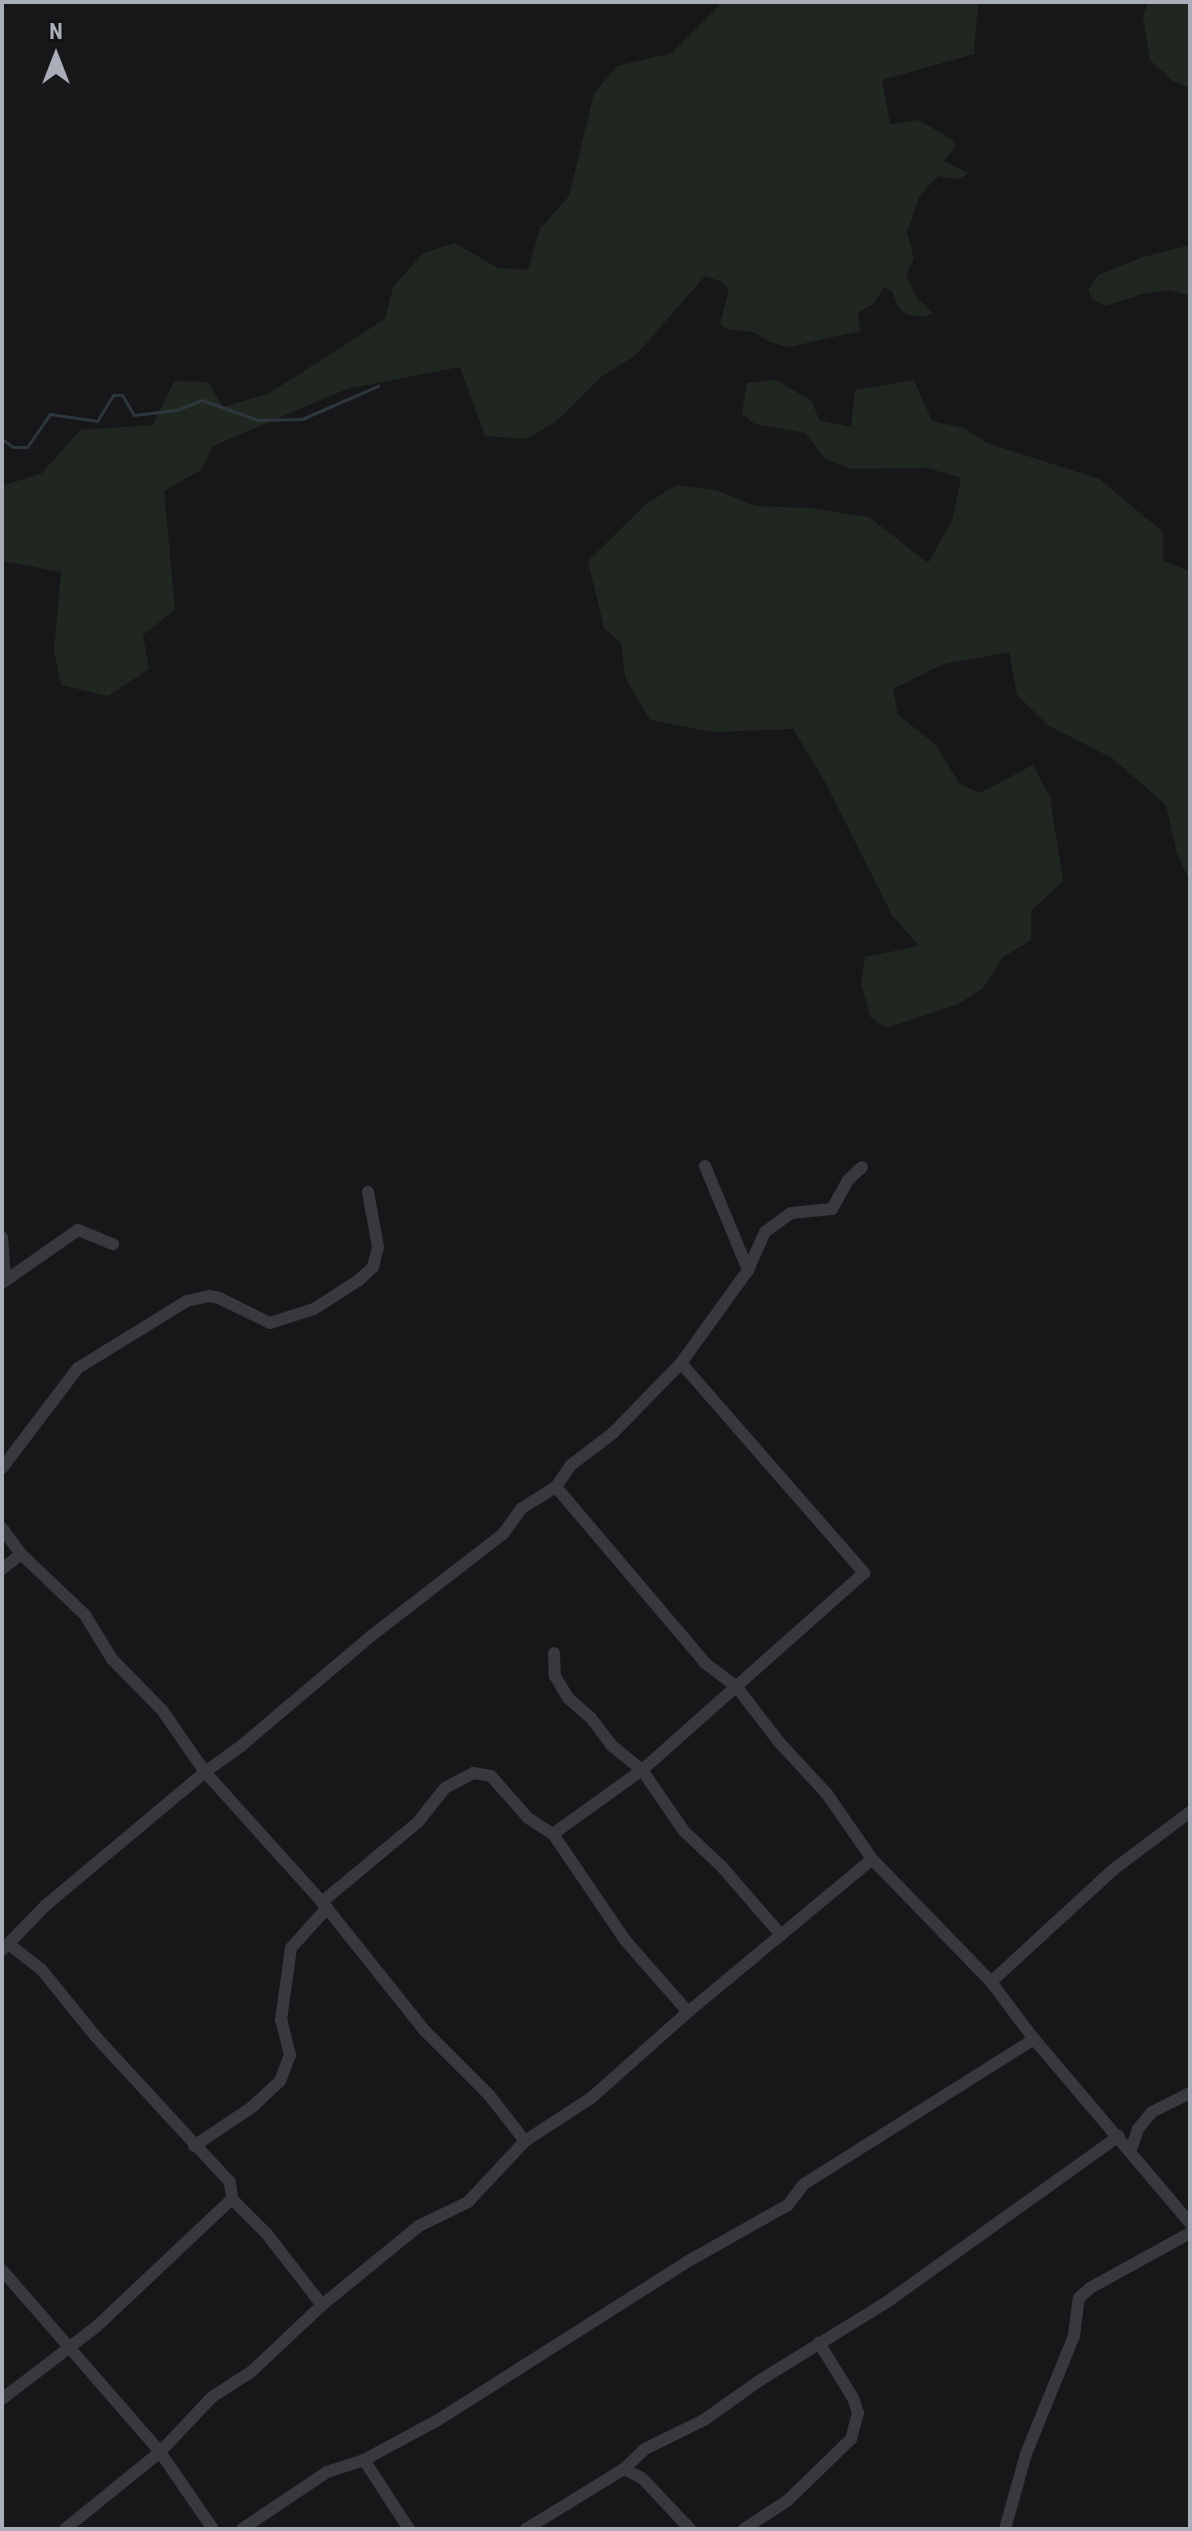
<!DOCTYPE html>
<html>
<head>
<meta charset="utf-8">
<style>
  body { margin:0 }
  #map { position:relative; width:1192px; height:2531px; overflow:hidden; background:#171719; font-family:"Roboto Condensed",sans-serif }
  div>[style] { position:absolute }
  [style*='--x'] { left:calc(var(--x)*1px); top:calc(var(--y)*1px); width:calc(var(--w)*1px); rotate:calc(var(--a)*1deg) }
  .green>* { inset:0; background:#1f2720 }
  .stream>* { height:3px; margin:-1.5px; padding:0 1.5px; transform-origin:1.5px; border-radius:1.5px; background:#2d363d }
  .minor>* { height:12px; margin:-6px; padding:0 6px; transform-origin:6px; border-radius:6px; background:#38393e }
  span { translate:-50% -50%; white-space:nowrap; text-align:center; line-height:1.15; -webkit-text-stroke:7px #121214; paint-order:stroke }
  .frame { position:absolute; inset:0; border:4px solid #a9aeb8; pointer-events:none }
  .north { position:absolute; left:16px; top:16px; width:80px; height:80px; -webkit-text-stroke:6px #121214; paint-order:stroke; rotate:0deg; font-size:22px; font-weight:700; line-height:32px; text-align:center; color:#a9aeb8 }
  .north::after { content:''; display:block; margin:auto; width:28px; height:36px; background:#a9aeb8; clip-path:polygon(50% 0,100% 100%,50% 72%,0 100%) }
</style>
</head>
<body>
<div id="map">
  <div class="green">
    <i style="clip-path:polygon(723px 2px,978px 2px,974px 54px,882px 80px,890px 124px,919px 120px,951px 139px,956px 146px,944px 161px,968px 173px,960px 179px,939px 176px,932px 182px,919px 197px,907px 232px,914px 259px,906px 275px,917px 298px,933px 313px,924px 317px,907px 315px,899px 308px,892px 291px,884px 287px,874px 303px,858px 313px,860px 331px,789px 347px,769px 342px,754px 332px,728px 329px,720px 324px,729px 289px,722px 282px,705px 276px,636px 355px,601px 377px,558px 420px,527px 439px,485px 436px,460px 367px,347px 389px,213px 446px,201px 470px,164px 491px,175px 610px,143px 635px,149px 669px,108px 696px,61px 685px,54px 651px,61px 572px,2px 561px,2px 486px,42px 473px,80px 430px,153px 425px,174px 381px,208px 382px,223px 407px,268px 394px,385px 319px,393px 287px,423px 253px,455px 243px,498px 268px,528px 270px,540px 229px,569px 196px,594px 94px,617px 66px,672px 53px)"></i>
    <i style="clip-path:polygon(1148px 2px,1190px 2px,1190px 88px,1173px 81px,1150px 60px,1143px 18px)"></i>
    <i style="clip-path:polygon(1190px 245px,1190px 296px,1170px 290px,1142px 294px,1106px 306px,1092px 299px,1088px 290px,1098px 275px,1143px 257px)"></i>
    <i style="clip-path:polygon(776px 380px,812px 401px,819px 420px,851px 427px,855px 390px,914px 380px,932px 421px,964px 428px,987px 443px,1099px 479px,1163px 532px,1163px 561px,1190px 571px,1190px 882px,1177px 853px,1166px 805px,1112px 758px,1049px 726px,1017px 695px,1009px 652px,943px 664px,893px 689px,898px 715px,934px 743px,960px 784px,980px 793px,1033px 765px,1050px 797px,1063px 881px,1031px 911px,1031px 940px,1002px 958px,984px 987px,959px 1004px,886px 1028px,871px 1018px,861px 984px,865px 957px,919px 946px,892px 915px,824px 780px,793px 729px,714px 732px,650px 720px,625px 677px,621px 643px,604px 628px,588px 561px,645px 505px,676px 485px,716px 490px,756px 506px,810px 508px,869px 517px,928px 563px,952px 521px,961px 478px,927px 468px,851px 469px,824px 458px,805px 433px,755px 424px,742px 414px,747px 383px)"></i>
  </div>
  <div class="stream">
    <i style="--x:2;--y:439;--w:14;--a:36"></i>
    <i style="--x:13;--y:447;--w:14;--a:0"></i>
    <i style="--x:27;--y:447;--w:40;--a:-55.1"></i>
    <i style="--x:50;--y:414;--w:48;--a:8.5"></i>
    <i style="--x:97;--y:421;--w:31;--a:-58"></i>
    <i style="--x:113;--y:395;--w:9;--a:0"></i>
    <i style="--x:122;--y:395;--w:23;--a:59"></i>
    <i style="--x:134;--y:415;--w:43;--a:-6.6"></i>
    <i style="--x:177;--y:410;--w:27;--a:-22"></i>
    <i style="--x:202;--y:400;--w:59;--a:19.7"></i>
    <i style="--x:258;--y:420;--w:44;--a:-1.3"></i>
    <i style="--x:302;--y:419;--w:83;--a:-23.5"></i>
  </div>
  <div class="minor">
    <i style="--x:705;--y:1166;--w:113;--a:67.5"></i>
    <i style="--x:2;--y:1237;--w:43;--a:86"></i>
    <i style="--x:2;--y:1283;--w:93;--a:-34.9"></i>
    <i style="--x:78;--y:1230;--w:38;--a:22"></i>
    <i style="--x:681;--y:1363;--w:279;--a:48.9"></i>
    <i style="--x:864;--y:1573;--w:297;--a:138.4"></i>
    <i style="--x:642;--y:1770;--w:110;--a:144.3"></i>
    <i style="--x:553;--y:1834;--w:128;--a:55.8"></i>
    <i style="--x:625;--y:1940;--w:96;--a:48.8"></i>
    <i style="--x:2;--y:1468;--w:126;--a:-52.8"></i>
    <i style="--x:78;--y:1368;--w:128;--a:-31.6"></i>
    <i style="--x:187;--y:1301;--w:23;--a:-13"></i>
    <i style="--x:209;--y:1296;--w:10;--a:11"></i>
    <i style="--x:219;--y:1298;--w:57;--a:26.1"></i>
    <i style="--x:270;--y:1323;--w:46;--a:-17.7"></i>
    <i style="--x:314;--y:1309;--w:54;--a:-32.8"></i>
    <i style="--x:359;--y:1280;--w:19;--a:-43"></i>
    <i style="--x:373;--y:1267;--w:21;--a:-76"></i>
    <i style="--x:378;--y:1247;--w:56;--a:-100.3"></i>
    <i style="--x:556;--y:1487;--w:231;--a:49.7"></i>
    <i style="--x:705;--y:1663;--w:39;--a:37"></i>
    <i style="--x:736;--y:1686;--w:71;--a:52.5"></i>
    <i style="--x:779;--y:1742;--w:71;--a:47.3"></i>
    <i style="--x:827;--y:1794;--w:79;--a:55.3"></i>
    <i style="--x:872;--y:1859;--w:171;--a:45.9"></i>
    <i style="--x:991;--y:1982;--w:71;--a:53"></i>
    <i style="--x:1034;--y:2039;--w:241;--a:49.7"></i>
    <i style="--x:2;--y:1528;--w:32;--a:54"></i>
    <i style="--x:21;--y:1554;--w:88;--a:43.6"></i>
    <i style="--x:85;--y:1615;--w:52;--a:58.5"></i>
    <i style="--x:112;--y:1659;--w:71;--a:45.6"></i>
    <i style="--x:162;--y:1710;--w:75;--a:55.3"></i>
    <i style="--x:205;--y:1772;--w:175;--a:48"></i>
    <i style="--x:322;--y:1902;--w:164;--a:51.4"></i>
    <i style="--x:424;--y:2030;--w:92;--a:45"></i>
    <i style="--x:489;--y:2095;--w:58;--a:52"></i>
    <i style="--x:2;--y:1569;--w:24;--a:-38"></i>
    <i style="--x:554;--y:1653;--w:23;--a:88"></i>
    <i style="--x:555;--y:1676;--w:26;--a:59"></i>
    <i style="--x:568;--y:1698;--w:30;--a:41"></i>
    <i style="--x:591;--y:1718;--w:34;--a:53"></i>
    <i style="--x:611;--y:1745;--w:40;--a:39"></i>
    <i style="--x:642;--y:1770;--w:74;--a:55.5"></i>
    <i style="--x:684;--y:1831;--w:54;--a:43.5"></i>
    <i style="--x:723;--y:1868;--w:89;--a:49.1"></i>
    <i style="--x:322;--y:1902;--w:125;--a:-39.8"></i>
    <i style="--x:418;--y:1822;--w:43;--a:-51.5"></i>
    <i style="--x:445;--y:1788;--w:32;--a:-28"></i>
    <i style="--x:473;--y:1773;--w:18;--a:9"></i>
    <i style="--x:491;--y:1776;--w:56;--a:48.6"></i>
    <i style="--x:528;--y:1818;--w:30;--a:33"></i>
    <i style="--x:10;--y:1945;--w:39;--a:38"></i>
    <i style="--x:41;--y:1969;--w:87;--a:51"></i>
    <i style="--x:96;--y:2037;--w:197;--a:47.3"></i>
    <i style="--x:230;--y:2182;--w:17;--a:83"></i>
    <i style="--x:232;--y:2199;--w:48;--a:45"></i>
    <i style="--x:266;--y:2233;--w:91;--a:52.1"></i>
    <i style="--x:2;--y:1950;--w:63;--a:-45.6"></i>
    <i style="--x:46;--y:1905;--w:207;--a:-39.9"></i>
    <i style="--x:205;--y:1772;--w:44;--a:-35.8"></i>
    <i style="--x:241;--y:1746;--w:170;--a:-40.2"></i>
    <i style="--x:371;--y:1636;--w:167;--a:-37.7"></i>
    <i style="--x:503;--y:1534;--w:32;--a:-54"></i>
    <i style="--x:522;--y:1508;--w:40;--a:-32"></i>
    <i style="--x:556;--y:1487;--w:27;--a:-56"></i>
    <i style="--x:571;--y:1465;--w:53;--a:-37.3"></i>
    <i style="--x:613;--y:1433;--w:98;--a:-45.8"></i>
    <i style="--x:681;--y:1363;--w:115;--a:-54.2"></i>
    <i style="--x:748;--y:1270;--w:42;--a:-65.9"></i>
    <i style="--x:765;--y:1232;--w:32;--a:-36"></i>
    <i style="--x:791;--y:1213;--w:41;--a:-5.6"></i>
    <i style="--x:832;--y:1209;--w:33;--a:-61"></i>
    <i style="--x:848;--y:1180;--w:19;--a:-43"></i>
    <i style="--x:991;--y:1982;--w:167;--a:-42.6"></i>
    <i style="--x:1114;--y:1869;--w:95;--a:-36.9"></i>
    <i style="--x:194;--y:2146;--w:70;--a:-33.9"></i>
    <i style="--x:252;--y:2107;--w:38;--a:-43"></i>
    <i style="--x:280;--y:2081;--w:28;--a:-69"></i>
    <i style="--x:290;--y:2055;--w:36;--a:-104"></i>
    <i style="--x:281;--y:2020;--w:73;--a:-82.1"></i>
    <i style="--x:291;--y:1948;--w:54;--a:-48"></i>
    <i style="--x:1131;--y:2150;--w:22;--a:-72"></i>
    <i style="--x:1138;--y:2129;--w:22;--a:-51"></i>
    <i style="--x:1152;--y:2112;--w:42;--a:-26.6"></i>
    <i style="--x:2;--y:2270;--w:241;--a:49"></i>
    <i style="--x:160;--y:2452;--w:93;--a:55.5"></i>
    <i style="--x:2;--y:2399;--w:118;--a:-37.5"></i>
    <i style="--x:96;--y:2327;--w:187;--a:-43.3"></i>
    <i style="--x:364;--y:2460;--w:82;--a:56.9"></i>
    <i style="--x:624;--y:2469;--w:20;--a:27"></i>
    <i style="--x:642;--y:2478;--w:70;--a:46.7"></i>
    <i style="--x:65;--y:2529;--w:122;--a:-39"></i>
    <i style="--x:160;--y:2452;--w:76;--a:-46.6"></i>
    <i style="--x:212;--y:2397;--w:46;--a:-32.7"></i>
    <i style="--x:251;--y:2372;--w:98;--a:-43.3"></i>
    <i style="--x:322;--y:2305;--w:125;--a:-39.2"></i>
    <i style="--x:419;--y:2226;--w:55;--a:-26.1"></i>
    <i style="--x:468;--y:2202;--w:83;--a:-46.9"></i>
    <i style="--x:525;--y:2141;--w:79;--a:-33.1"></i>
    <i style="--x:591;--y:2098;--w:130;--a:-41.6"></i>
    <i style="--x:688;--y:2012;--w:239;--a:-39.7"></i>
    <i style="--x:242;--y:2529;--w:102;--a:-33.8"></i>
    <i style="--x:327;--y:2472;--w:39;--a:-18"></i>
    <i style="--x:364;--y:2460;--w:84;--a:-28.4"></i>
    <i style="--x:438;--y:2420;--w:293;--a:-32.4"></i>
    <i style="--x:685;--y:2263;--w:118;--a:-29.4"></i>
    <i style="--x:788;--y:2205;--w:26;--a:-53"></i>
    <i style="--x:804;--y:2184;--w:272;--a:-32.2"></i>
    <i style="--x:526;--y:2529;--w:115;--a:-31.5"></i>
    <i style="--x:624;--y:2469;--w:29;--a:-44"></i>
    <i style="--x:645;--y:2449;--w:66;--a:-26.2"></i>
    <i style="--x:704;--y:2420;--w:71;--a:-35.3"></i>
    <i style="--x:762;--y:2379;--w:147;--a:-31.6"></i>
    <i style="--x:887;--y:2302;--w:285;--a:-35.6"></i>
    <i style="--x:744;--y:2529;--w:51;--a:-33.1"></i>
    <i style="--x:787;--y:2501;--w:89;--a:-44.1"></i>
    <i style="--x:851;--y:2439;--w:27;--a:-75"></i>
    <i style="--x:858;--y:2413;--w:16;--a:-108"></i>
    <i style="--x:853;--y:2398;--w:65;--a:-121.7"></i>
    <i style="--x:1005;--y:2529;--w:78;--a:-74.4"></i>
    <i style="--x:1026;--y:2454;--w:127;--a:-67.9"></i>
    <i style="--x:1074;--y:2336;--w:38;--a:-83"></i>
    <i style="--x:1079;--y:2298;--w:15;--a:-42"></i>
    <i style="--x:1090;--y:2288;--w:114;--a:-28.8"></i>
  </div>
  <div class="frame"></div>
  <div class="north">N</div>
</div>
</body>
</html>
